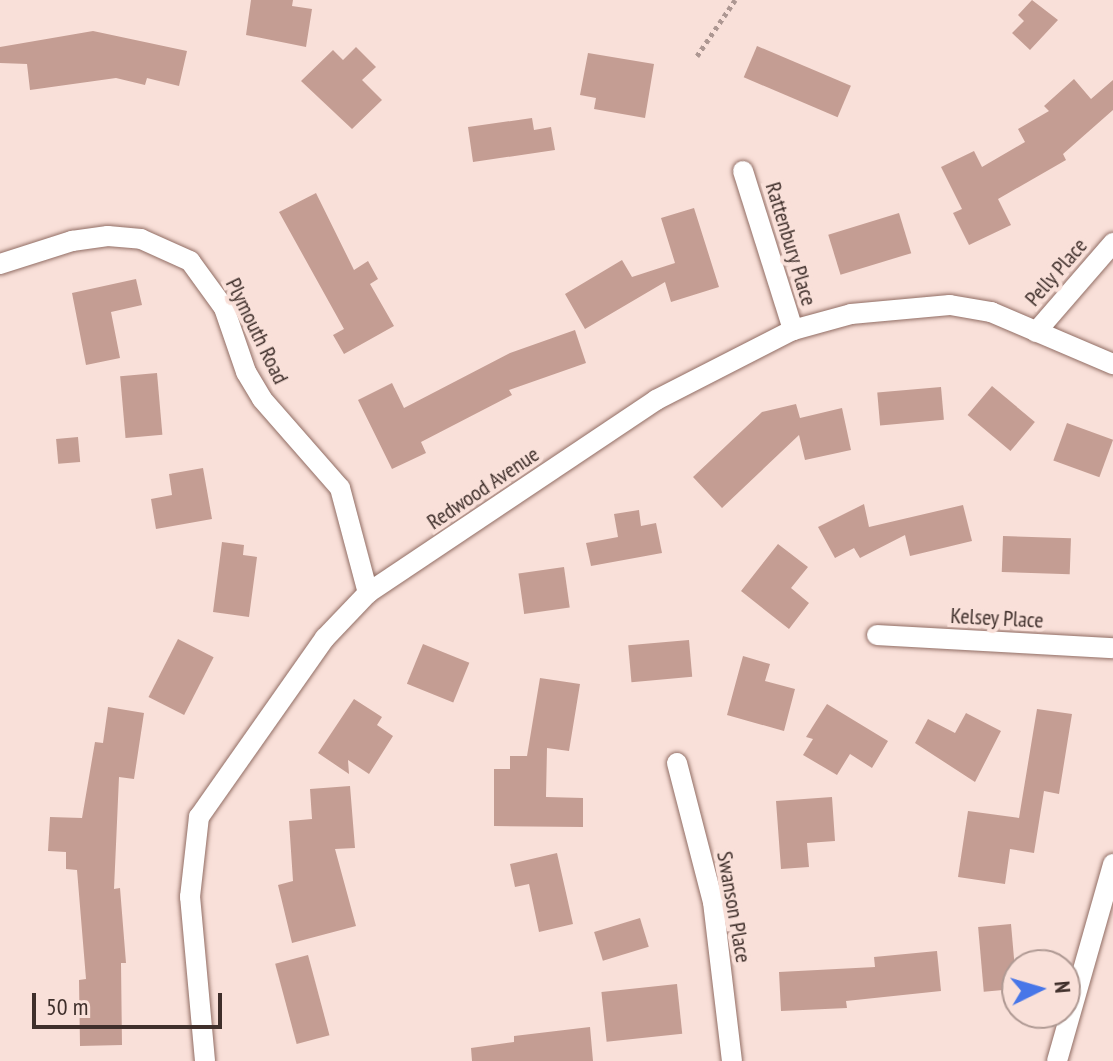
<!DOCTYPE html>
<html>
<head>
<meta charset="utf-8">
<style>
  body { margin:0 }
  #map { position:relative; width:1113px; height:1061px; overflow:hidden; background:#f9e0d9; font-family:"PT Sans Narrow",sans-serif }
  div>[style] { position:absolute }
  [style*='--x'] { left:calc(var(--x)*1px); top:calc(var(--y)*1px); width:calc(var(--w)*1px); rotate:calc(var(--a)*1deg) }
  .building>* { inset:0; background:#c49d93; transform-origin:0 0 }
  .path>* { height:5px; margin-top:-2.5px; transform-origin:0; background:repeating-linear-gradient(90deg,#ad9792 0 4px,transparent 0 8px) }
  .roads { filter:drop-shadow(0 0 2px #916d64) drop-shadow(0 0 2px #916d64) }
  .minor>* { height:20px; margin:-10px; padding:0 10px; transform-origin:10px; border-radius:10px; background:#fff }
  span { translate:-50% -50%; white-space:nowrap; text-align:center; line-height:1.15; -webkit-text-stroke:8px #f9e0d9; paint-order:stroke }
  .street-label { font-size:22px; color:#3f2f2b }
  .north { position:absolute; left:1001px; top:949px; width:80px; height:80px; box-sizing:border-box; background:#f9e0d9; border:2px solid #af9993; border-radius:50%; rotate:85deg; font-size:22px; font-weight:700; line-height:32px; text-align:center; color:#3f2f2b }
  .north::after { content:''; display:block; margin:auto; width:28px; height:36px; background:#4776e8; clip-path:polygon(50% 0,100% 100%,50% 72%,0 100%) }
  .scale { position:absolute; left:32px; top:993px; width:190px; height:36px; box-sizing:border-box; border:4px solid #3f2f2b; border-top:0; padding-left:10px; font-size:24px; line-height:28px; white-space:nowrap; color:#3f2f2b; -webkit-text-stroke:6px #f9e0d9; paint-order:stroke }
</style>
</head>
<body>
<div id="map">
  <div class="building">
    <i style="clip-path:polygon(251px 0,293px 0,292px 6px,312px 9px,306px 47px,246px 35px)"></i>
    <i style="clip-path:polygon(1032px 0,1058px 20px,1030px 50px,1012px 33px,1024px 21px,1018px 15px)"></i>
    <i style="clip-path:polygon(93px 31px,187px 51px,179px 86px,147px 78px,145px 85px,116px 78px,30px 90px,27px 64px,0 63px,0 47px)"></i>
    <i style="left:757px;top:46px;width:102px;height:34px;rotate:23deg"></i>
    <i style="clip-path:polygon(356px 47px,376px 67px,362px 80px,382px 100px,352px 129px,301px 81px,333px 50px,343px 60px)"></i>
    <i style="clip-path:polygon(588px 53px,654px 64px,645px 118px,594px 109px,596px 98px,580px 95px)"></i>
    <i style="clip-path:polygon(1074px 79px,1091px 99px,1113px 80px,1113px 110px,1063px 154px,1066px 160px,998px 199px,1011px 225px,969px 245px,953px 213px,962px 209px,941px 167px,974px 151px,982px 167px,1025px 142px,1018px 129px,1049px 111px,1044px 106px)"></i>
    <i style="clip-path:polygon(532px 118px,534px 130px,551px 127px,555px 150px,473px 162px,468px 127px)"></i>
    <i style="clip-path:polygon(316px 193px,354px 270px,368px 261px,378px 279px,370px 284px,394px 326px,344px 354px,333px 335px,344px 329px,279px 212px)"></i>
    <i style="clip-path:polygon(694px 208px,719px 287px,671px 302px,665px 282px,585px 329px,565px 294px,622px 260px,632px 277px,675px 263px,661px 218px)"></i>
    <i style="left:899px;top:213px;width:42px;height:74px;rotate:73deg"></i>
    <i style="clip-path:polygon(136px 279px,142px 305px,111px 312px,120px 358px,86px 365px,72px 293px)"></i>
    <i style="clip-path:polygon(575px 330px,586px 363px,509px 390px,512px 395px,421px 442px,426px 453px,392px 469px,358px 400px,392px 383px,404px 408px,510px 353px)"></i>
    <i style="left:157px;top:373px;width:62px;height:37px;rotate:85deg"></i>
    <i style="left:992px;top:386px;width:56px;height:38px;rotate:40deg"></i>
    <i style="left:941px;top:387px;width:33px;height:64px;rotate:85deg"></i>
    <i style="clip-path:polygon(796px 404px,800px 418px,842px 408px,851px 450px,805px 460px,799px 435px,722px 508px,693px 477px,762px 412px)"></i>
    <i style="left:1067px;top:423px;width:49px;height:40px;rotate:20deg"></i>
    <i style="left:78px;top:437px;width:25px;height:22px;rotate:85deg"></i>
    <i style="clip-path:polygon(203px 468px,212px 519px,156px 529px,151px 499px,172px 495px,169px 474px)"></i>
    <i style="clip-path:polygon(864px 504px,869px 527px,963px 505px,972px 541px,910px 556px,905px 535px,860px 558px,854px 548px,835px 558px,818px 527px)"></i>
    <i style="clip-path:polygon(639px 510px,641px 526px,656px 523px,662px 553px,591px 566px,586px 543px,618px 537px,614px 514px)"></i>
    <i style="left:1003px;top:536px;width:68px;height:36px;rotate:2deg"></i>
    <i style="clip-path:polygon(222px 542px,244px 545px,243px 555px,257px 557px,249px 617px,213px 612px)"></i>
    <i style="clip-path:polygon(778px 544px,808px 567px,791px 588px,809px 603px,789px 629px,741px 591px)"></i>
    <i style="left:564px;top:567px;width:41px;height:46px;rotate:82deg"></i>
    <i style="left:178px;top:639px;width:40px;height:65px;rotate:27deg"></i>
    <i style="left:689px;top:640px;width:37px;height:61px;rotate:85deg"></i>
    <i style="left:423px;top:644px;width:50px;height:43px;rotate:22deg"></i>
    <i style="clip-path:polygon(743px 656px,770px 664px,765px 681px,795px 689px,784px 731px,727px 715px)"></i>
    <i style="clip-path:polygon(540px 678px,580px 684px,569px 751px,547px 748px,546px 797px,583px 798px,583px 827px,494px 826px,494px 769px,510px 769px,510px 756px,527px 756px)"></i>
    <i style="clip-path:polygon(354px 699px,382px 717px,377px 725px,393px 736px,369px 774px,348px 760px,349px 774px,318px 753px)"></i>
    <i style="clip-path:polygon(827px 704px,888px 741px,872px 768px,850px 754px,837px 775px,803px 755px,813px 739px,806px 737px)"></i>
    <i style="clip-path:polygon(108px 707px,144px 713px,134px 779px,119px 777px,114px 889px,120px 888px,126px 963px,121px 963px,122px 1045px,80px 1046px,79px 980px,86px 979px,77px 870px,66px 869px,66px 852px,48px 851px,50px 817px,82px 818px,95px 742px,103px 743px)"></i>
    <i style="clip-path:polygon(1037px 709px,1072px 714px,1059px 794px,1044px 791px,1034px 853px,1010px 849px,1005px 884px,958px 877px,968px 811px,1019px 818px)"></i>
    <i style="clip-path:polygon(966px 713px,1001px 731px,975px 782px,915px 743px,928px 719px,955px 733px)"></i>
    <i style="clip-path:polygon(350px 786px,355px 848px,335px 849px,356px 926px,292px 943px,278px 885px,293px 881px,289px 821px,312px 819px,310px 789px)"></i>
    <i style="clip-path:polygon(832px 797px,835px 841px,807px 843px,809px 867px,781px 869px,776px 801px)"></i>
    <i style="clip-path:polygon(557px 853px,573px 924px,539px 932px,529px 884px,515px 887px,510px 864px)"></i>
    <i style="left:640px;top:918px;width:30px;height:48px;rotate:73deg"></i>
    <i style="left:1011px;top:924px;width:65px;height:33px;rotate:85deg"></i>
    <i style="clip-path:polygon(937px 951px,941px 991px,846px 1001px,847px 1008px,781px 1011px,779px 972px,875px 967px,874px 957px)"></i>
    <i style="left:308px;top:955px;width:83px;height:34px;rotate:75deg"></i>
    <i style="left:677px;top:984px;width:50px;height:76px;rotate:84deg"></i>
    <i style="clip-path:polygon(590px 1027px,593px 1061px,472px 1061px,471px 1048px,514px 1042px,514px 1036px)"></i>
  </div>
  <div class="path">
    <i style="--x:697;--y:56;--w:68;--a:-55.8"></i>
  </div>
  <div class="roads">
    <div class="minor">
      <i style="--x:743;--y:171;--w:167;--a:72.5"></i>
      <i style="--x:0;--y:264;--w:76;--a:-17.7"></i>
      <i style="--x:72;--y:241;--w:36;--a:-8"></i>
      <i style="--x:108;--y:236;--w:33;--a:5"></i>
      <i style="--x:141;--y:239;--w:54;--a:24.2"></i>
      <i style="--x:190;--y:261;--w:58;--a:54.1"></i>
      <i style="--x:224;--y:308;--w:68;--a:71"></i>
      <i style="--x:246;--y:372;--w:31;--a:59"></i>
      <i style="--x:262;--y:399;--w:118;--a:48.8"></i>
      <i style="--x:340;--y:488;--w:109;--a:75.1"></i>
      <i style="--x:1036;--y:332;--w:118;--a:-49.1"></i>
      <i style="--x:877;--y:635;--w:236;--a:3.2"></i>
      <i style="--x:677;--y:763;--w:144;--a:75.5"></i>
      <i style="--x:713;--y:902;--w:160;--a:83.2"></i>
      <i style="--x:205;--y:1061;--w:165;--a:-95.2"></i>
      <i style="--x:190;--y:897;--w:81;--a:-83.6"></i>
      <i style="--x:199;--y:817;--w:219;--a:-54.9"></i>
      <i style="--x:325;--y:638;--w:62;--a:-46.3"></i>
      <i style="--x:368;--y:593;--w:347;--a:-33.8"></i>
      <i style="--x:656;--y:400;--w:154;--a:-27.1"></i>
      <i style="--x:793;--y:330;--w:60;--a:-15.4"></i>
      <i style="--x:851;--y:314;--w:99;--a:-5.2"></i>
      <i style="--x:950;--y:305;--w:42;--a:9.7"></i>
      <i style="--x:991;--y:312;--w:133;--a:23.1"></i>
      <i style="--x:1057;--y:1061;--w:205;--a:-74.1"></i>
    </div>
  </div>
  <div class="street-label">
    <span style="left:791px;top:244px;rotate:73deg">Rattenbury Place</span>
    <span style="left:1056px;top:272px;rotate:-49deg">Pelly Place</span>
    <span style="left:257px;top:331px;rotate:64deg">Plymouth Road</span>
    <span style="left:483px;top:488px;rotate:-34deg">Redwood Avenue</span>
    <span style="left:997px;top:618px;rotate:3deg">Kelsey Place</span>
    <span style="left:734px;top:907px;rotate:80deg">Swanson Place</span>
  </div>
  <div class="north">N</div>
  <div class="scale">50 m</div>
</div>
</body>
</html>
